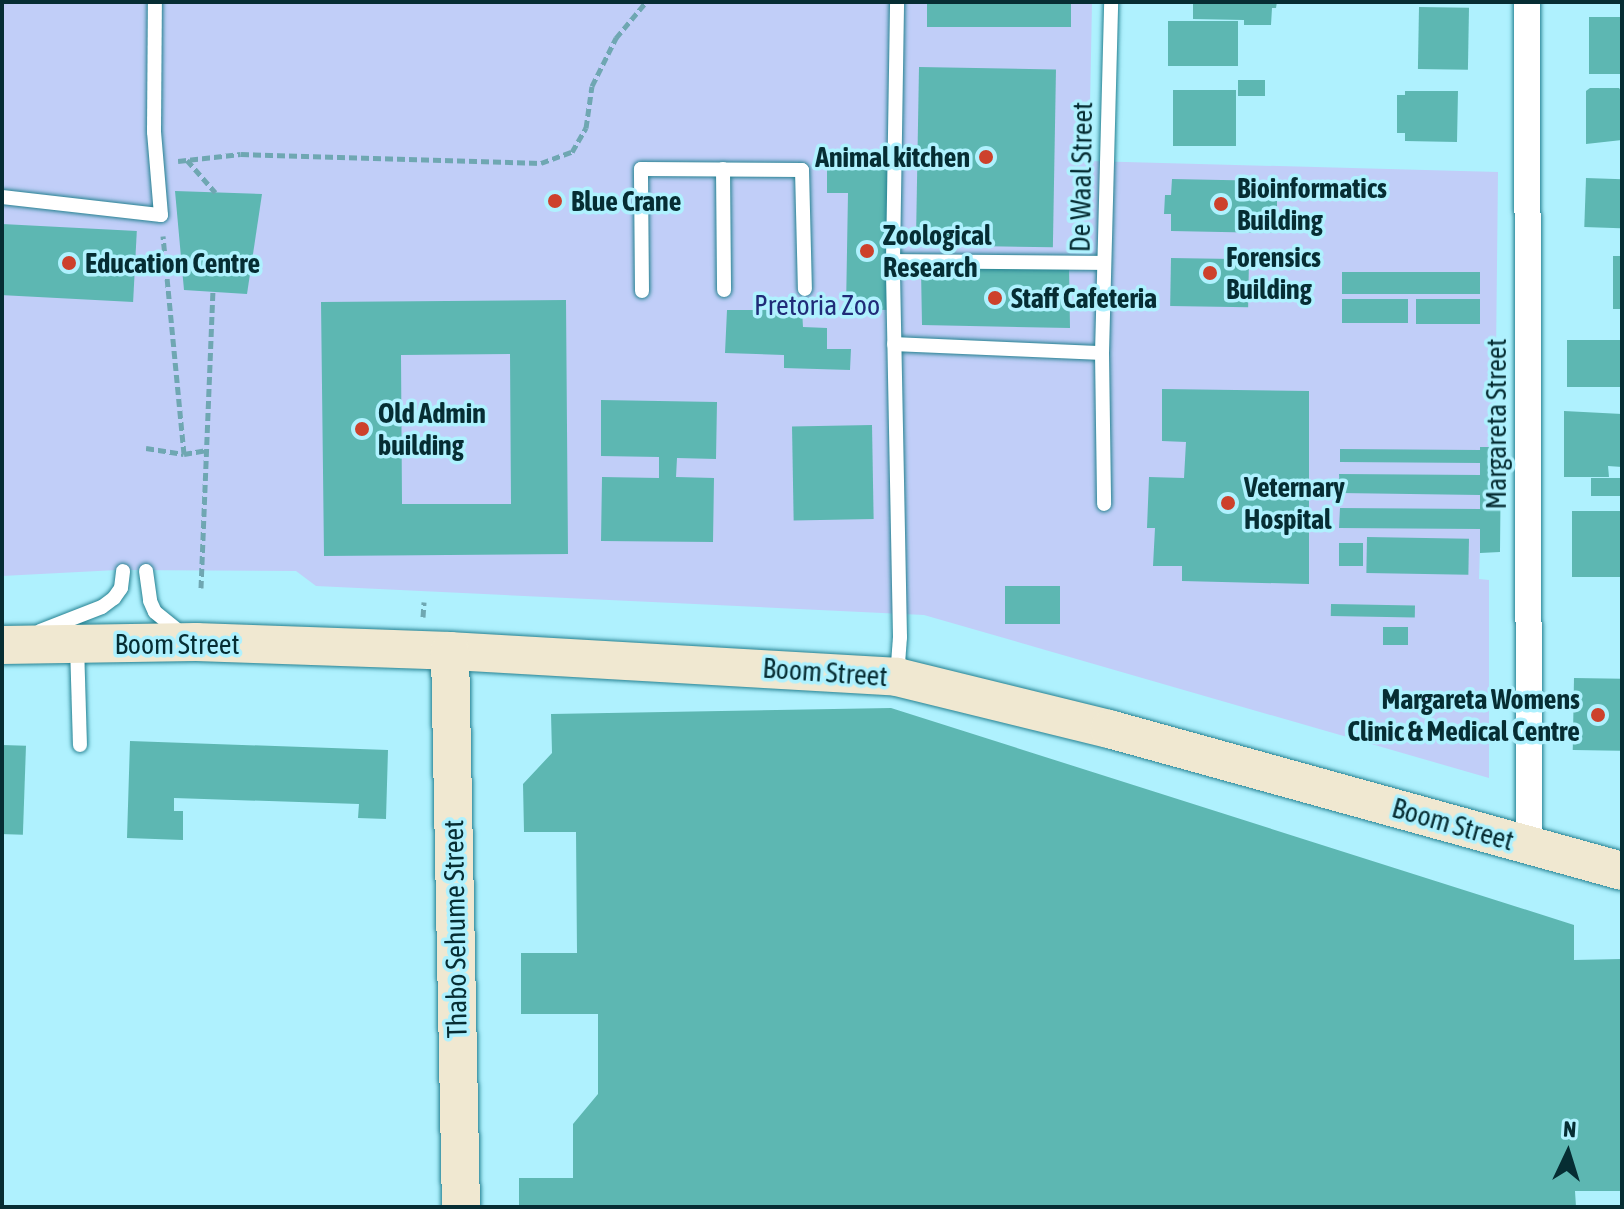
<!DOCTYPE html>
<html>
<head>
<meta charset="utf-8">
<style>
  body { margin:0 }
  #map { position:relative; width:1624px; height:1209px; overflow:hidden; background:#aff1fe; font-family:"Asap Condensed",sans-serif }
  div>[style] { position:absolute }
  [style*='--x'] { left:calc(var(--x)*1px); top:calc(var(--y)*1px); width:calc(var(--w)*1px); rotate:calc(var(--a)*1deg) }
  .green>* { inset:0; background:#c1cef8 }
  .building>* { inset:0; background:#5db7b2; transform-origin:0 0 }
  .path>* { height:5px; margin-top:-2.5px; transform-origin:0; background:repeating-linear-gradient(90deg,#6fa7b2 0 8px,transparent 0 12px) }
  .roads { filter:drop-shadow(0 0 2px #258191) drop-shadow(0 0 2px #258191) }
  .service>* { height:14px; margin:-7px; padding:0 7px; transform-origin:7px; border-radius:7px; background:#fff }
  .minor>* { height:26px; margin:-13px; padding:0 13px; transform-origin:13px; border-radius:13px; background:#fff }
  .secondary>* { height:38px; margin:-19px; padding:0 19px; transform-origin:19px; border-radius:19px; background:#f0e8d1 }
  .dots>* { width:22px; height:22px; translate:-50% -50%; box-sizing:border-box; border:4px solid #aff1fe; border-radius:50% }
  span { translate:-50% -50%; white-space:nowrap; text-align:center; line-height:1.15; -webkit-text-stroke:7px #aff1fe; paint-order:stroke }
  .poi-label { font-size:28px; color:#062d33; font-weight:700 }
  .right { translate:-100% -50%; text-align:right }
  .left { translate:0 -50%; text-align:left }
  .street-label { font-size:28px; color:#062d33 }
  .park-label { font-size:28px; color:#202b78 }
  .frame { position:absolute; inset:0; border:4px solid #062d33; pointer-events:none }
  .north { position:absolute; left:1528px; top:1113px; width:80px; height:80px; -webkit-text-stroke:6px #aff1fe; paint-order:stroke; rotate:4deg; font-size:22px; font-weight:700; line-height:32px; text-align:center; color:#062d33 }
  .north::after { content:''; display:block; margin:auto; width:28px; height:36px; background:#062d33; clip-path:polygon(50% 0,100% 100%,50% 72%,0 100%) }
</style>
</head>
<body>
<div id="map">
  <div class="green">
    <i style="clip-path:polygon(2px 2px,1092px 2px,1089px 161px,1498px 172px,1494px 543px,1480px 545px,1479px 579px,1489px 580px,1489px 778px,924px 615px,316px 586px,296px 571px,117px 570px,2px 576px)"></i>
  </div>
  <div class="building">
    <i style="left:927px;top:2px;width:144px;height:25px"></i>
    <i style="clip-path:polygon(1193px 2px,1277px 2px,1276px 8px,1272px 8px,1271px 25px,1244px 25px,1244px 20px,1193px 19px)"></i>
    <i style="left:1419px;top:7px;width:50px;height:62px;rotate:1deg"></i>
    <i style="left:1589px;top:17px;width:33px;height:57px"></i>
    <i style="left:1168px;top:21px;width:70px;height:45px"></i>
    <i style="left:919px;top:67px;width:137px;height:178px;rotate:1deg"></i>
    <i style="left:1238px;top:80px;width:27px;height:16px"></i>
    <i style="clip-path:polygon(1590px 88px,1619px 88px,1622px 92px,1622px 140px,1586px 144px,1586px 91px)"></i>
    <i style="left:1173px;top:90px;width:63px;height:56px"></i>
    <i style="clip-path:polygon(1405px 91px,1458px 91px,1457px 142px,1405px 141px,1405px 133px,1397px 133px,1397px 95px,1405px 95px)"></i>
    <i style="clip-path:polygon(827px 159px,887px 159px,888px 310px,846px 309px,848px 193px,827px 193px)"></i>
    <i style="left:1586px;top:178px;width:36px;height:49px;rotate:2deg"></i>
    <i style="clip-path:polygon(1172px 179px,1277px 181px,1277px 233px,1171px 231px,1171px 214px,1164px 214px,1165px 195px,1171px 195px)"></i>
    <i style="clip-path:polygon(175px 191px,262px 194px,247px 294px,184px 290px)"></i>
    <i style="left:2px;top:224px;width:135px;height:71px;rotate:3deg"></i>
    <i style="left:1613px;top:256px;width:9px;height:53px"></i>
    <i style="left:1171px;top:258px;width:78px;height:48px;rotate:1deg"></i>
    <i style="clip-path:polygon(946px 261px,1069px 265px,1070px 328px,922px 325px,921px 270px,946px 272px)"></i>
    <i style="left:1342px;top:272px;width:138px;height:22px"></i>
    <i style="left:1342px;top:299px;width:66px;height:24px"></i>
    <i style="left:1416px;top:299px;width:64px;height:25px"></i>
    <i style="clip-path:polygon(evenodd,566px 300px,568px 554px,324px 556px,321px 302px,566px 300px,510px 354px,511px 504px,402px 504px,401px 355px,510px 354px)"></i>
    <i style="clip-path:polygon(727px 310px,802px 310px,803px 327px,827px 328px,827px 349px,851px 349px,850px 370px,784px 368px,784px 355px,725px 353px)"></i>
    <i style="left:1567px;top:340px;width:55px;height:47px"></i>
    <i style="clip-path:polygon(1162px 389px,1309px 391px,1309px 584px,1182px 581px,1182px 566px,1153px 566px,1155px 528px,1147px 528px,1149px 477px,1184px 478px,1186px 442px,1162px 441px)"></i>
    <i style="clip-path:polygon(601px 400px,717px 402px,716px 459px,677px 458px,676px 477px,714px 478px,713px 542px,601px 541px,602px 477px,659px 478px,659px 457px,601px 456px)"></i>
    <i style="clip-path:polygon(1564px 411px,1622px 414px,1622px 467px,1608px 466px,1609px 477px,1564px 477px)"></i>
    <i style="left:872px;top:425px;width:94px;height:80px;rotate:89deg"></i>
    <i style="clip-path:polygon(1480px 447px,1501px 447px,1500px 552px,1480px 553px,1480px 529px,1339px 528px,1340px 508px,1480px 509px,1480px 495px,1340px 493px,1339px 474px,1480px 475px,1480px 463px,1340px 462px,1340px 449px,1480px 450px)"></i>
    <i style="left:1591px;top:478px;width:31px;height:18px"></i>
    <i style="left:1572px;top:511px;width:50px;height:66px"></i>
    <i style="left:1367px;top:537px;width:102px;height:36px;rotate:1deg"></i>
    <i style="left:1339px;top:543px;width:24px;height:23px"></i>
    <i style="left:1060px;top:586px;width:38px;height:55px;rotate:90deg"></i>
    <i style="left:1331px;top:604px;width:84px;height:12px;rotate:1deg"></i>
    <i style="left:1383px;top:627px;width:25px;height:18px"></i>
    <i style="left:1574px;top:678px;width:48px;height:72px;rotate:1deg"></i>
    <i style="clip-path:polygon(891px 708px,1574px 925px,1574px 960px,1622px 959px,1622px 1191px,1575px 1191px,1576px 1207px,519px 1207px,519px 1178px,573px 1178px,573px 1124px,598px 1094px,598px 1014px,521px 1014px,521px 953px,577px 953px,576px 832px,524px 832px,523px 784px,552px 753px,551px 714px)"></i>
    <i style="clip-path:polygon(130px 741px,388px 750px,386px 819px,358px 818px,359px 804px,174px 798px,174px 811px,183px 811px,183px 840px,127px 838px)"></i>
    <i style="left:2px;top:745px;width:24px;height:89px;rotate:2deg"></i>
  </div>
  <div class="path">
    <i style="--x:187;--y:160;--w:43;--a:48.8"></i>
    <i style="--x:178;--y:161;--w:63;--a:-6.3"></i>
    <i style="--x:241;--y:154;--w:300;--a:1.7"></i>
    <i style="--x:541;--y:163;--w:33;--a:-20"></i>
    <i style="--x:572;--y:152;--w:28;--a:-60"></i>
    <i style="--x:586;--y:128;--w:42;--a:-81.9"></i>
    <i style="--x:592;--y:86;--w:54;--a:-63.4"></i>
    <i style="--x:616;--y:38;--w:47;--a:-50.2"></i>
    <i style="--x:146;--y:448;--w:38;--a:9"></i>
    <i style="--x:184;--y:454;--w:219;--a:-95.5"></i>
    <i style="--x:184;--y:454;--w:22;--a:-10"></i>
    <i style="--x:201;--y:588;--w:296;--a:-87.7"></i>
    <i style="--x:423;--y:617;--w:15;--a:-86"></i>
  </div>
  <div class="roads">
    <div class="service">
      <i style="--x:723;--y:169;--w:121;--a:89.5"></i>
      <i style="--x:2;--y:197;--w:160;--a:6.5"></i>
      <i style="--x:161;--y:215;--w:83;--a:-94.8"></i>
      <i style="--x:154;--y:132;--w:130;--a:-89.6"></i>
      <i style="--x:893;--y:261;--w:211;--a:0.5"></i>
      <i style="--x:642;--y:291;--w:122;--a:-90.5"></i>
      <i style="--x:641;--y:169;--w:161;--a:0.4"></i>
      <i style="--x:802;--y:170;--w:119;--a:88.6"></i>
      <i style="--x:894;--y:344;--w:208;--a:2.5"></i>
      <i style="--x:1102;--y:353;--w:151;--a:89.2"></i>
      <i style="--x:1102;--y:353;--w:351;--a:-88.5"></i>
      <i style="--x:146;--y:571;--w:30;--a:82"></i>
      <i style="--x:150;--y:601;--w:12;--a:66"></i>
      <i style="--x:155;--y:612;--w:33;--a:39"></i>
      <i style="--x:40;--y:631;--w:66;--a:-21.2"></i>
      <i style="--x:102;--y:607;--w:15;--a:-37"></i>
      <i style="--x:114;--y:598;--w:12;--a:-55"></i>
      <i style="--x:121;--y:588;--w:17;--a:-83"></i>
      <i style="--x:77;--y:645;--w:100;--a:88.3"></i>
      <i style="--x:897;--y:677;--w:40;--a:-85.7"></i>
      <i style="--x:900;--y:637;--w:376;--a:-91.1"></i>
      <i style="--x:893;--y:261;--w:259;--a:-89.1"></i>
    </div>
    <div class="minor">
      <i style="--x:1527;--y:2;--w:843;--a:89.86"></i>
    </div>
    <div class="secondary">
      <i style="--x:2;--y:645;--w:194;--a:-0.9"></i>
      <i style="--x:196;--y:642;--w:254;--a:2"></i>
      <i style="--x:450;--y:651;--w:448;--a:3.3"></i>
      <i style="--x:897;--y:677;--w:218;--a:13.8"></i>
      <i style="--x:1109;--y:729;--w:532;--a:15.47"></i>
      <i style="--x:450;--y:651;--w:556;--a:88.87"></i>
    </div>
  </div>
  <div class="dots">
    <i style="left:986px;top:157px;background:#cd412c"></i>
    <i style="left:555px;top:201px;background:#cd412c"></i>
    <i style="left:1221px;top:204px;background:#cd412c"></i>
    <i style="left:867px;top:251px;background:#cd412c"></i>
    <i style="left:69px;top:263px;background:#cd412c"></i>
    <i style="left:1210px;top:273px;background:#cd412c"></i>
    <i style="left:995px;top:298px;background:#cd412c"></i>
    <i style="left:362px;top:429px;background:#cd412c"></i>
    <i style="left:1228px;top:503px;background:#cd412c"></i>
    <i style="left:1598px;top:715px;background:#cd412c"></i>
  </div>
  <div class="poi-label">
    <span class="right" style="left:970px;top:157px">Animal kitchen</span>
    <span class="left" style="left:1237px;top:204px">Bioinformatics<br>Building</span>
    <span class="left" style="left:571px;top:201px">Blue Crane</span>
    <span class="left" style="left:883px;top:251px">Zoological<br>Research</span>
    <span class="left" style="left:1226px;top:273px">Forensics<br>Building</span>
    <span class="left" style="left:85px;top:263px">Education Centre</span>
    <span class="left" style="left:1011px;top:298px">Staff Cafeteria</span>
    <span class="left" style="left:378px;top:429px">Old Admin<br>building</span>
    <span class="left" style="left:1244px;top:503px">Veternary<br>Hospital</span>
    <span class="right" style="left:1580px;top:715px">Margareta Womens<br>Clinic &amp; Medical Centre</span>
  </div>
  <div class="street-label">
    <span style="left:1081px;top:177px;rotate:-89deg">De Waal Street</span>
    <span style="left:1496px;top:424px;rotate:-90deg">Margareta Street</span>
    <span style="left:177px;top:644px">Boom Street</span>
    <span style="left:825px;top:672px;rotate:4deg">Boom Street</span>
    <span style="left:1453px;top:824px;rotate:16deg">Boom Street</span>
    <span style="left:455px;top:929px;rotate:-91deg">Thabo Sehume Street</span>
  </div>
  <div class="park-label">
    <span style="left:817px;top:305px">Pretoria Zoo</span>
  </div>
  <div class="frame"></div>
  <div class="north">N</div>
</div>
</body>
</html>
